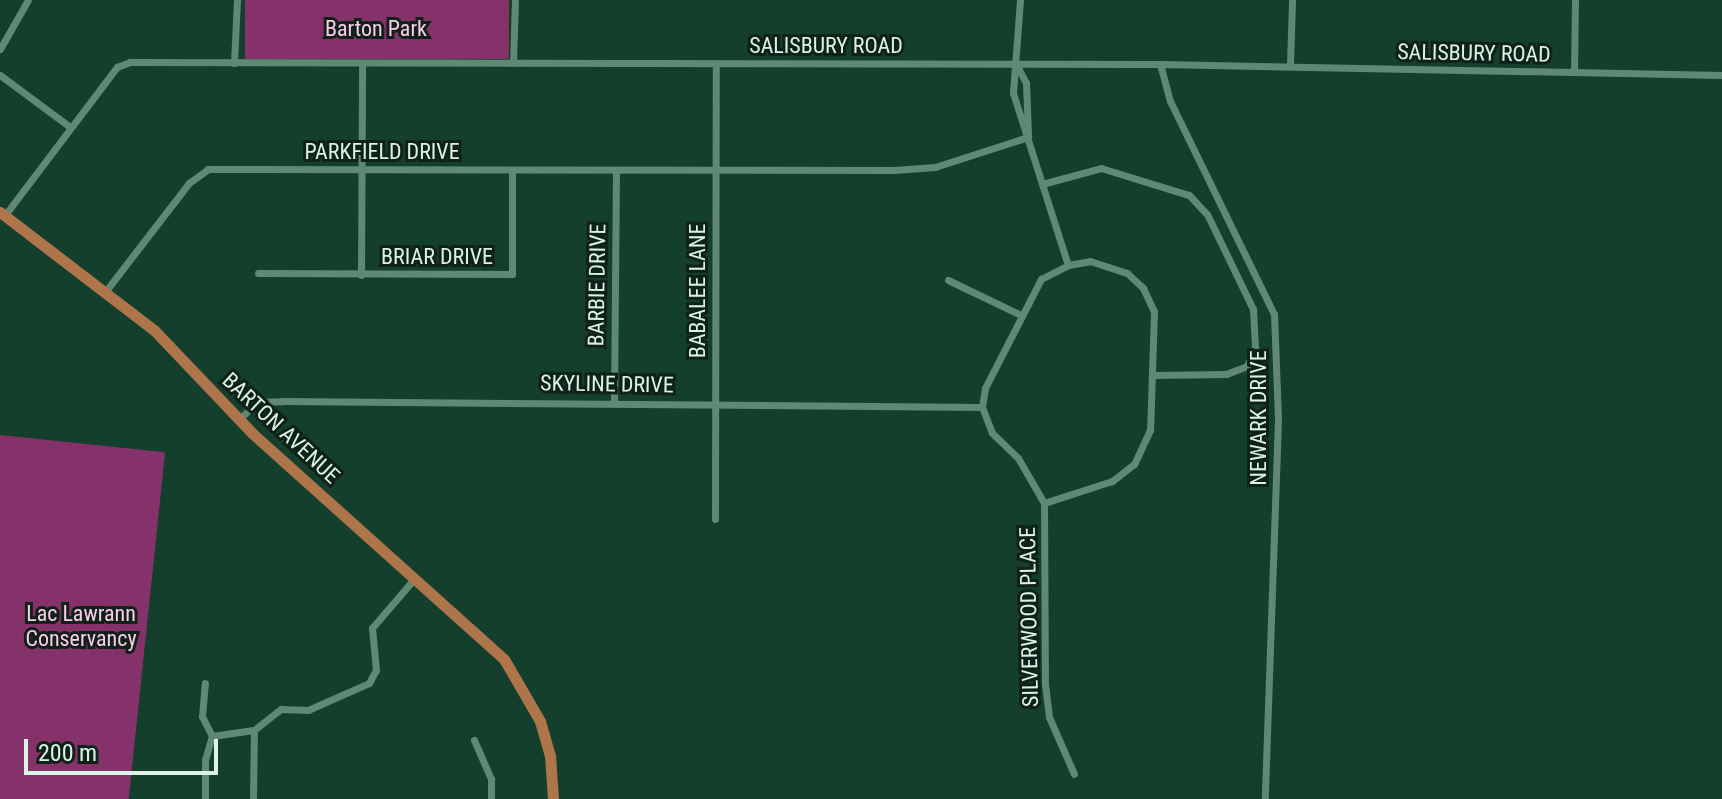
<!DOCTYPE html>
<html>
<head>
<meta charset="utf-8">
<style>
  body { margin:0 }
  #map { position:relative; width:1722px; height:799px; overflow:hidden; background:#153f2d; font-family:"Roboto Condensed",sans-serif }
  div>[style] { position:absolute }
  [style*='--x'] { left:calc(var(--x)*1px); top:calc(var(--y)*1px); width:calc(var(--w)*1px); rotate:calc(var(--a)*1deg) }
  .green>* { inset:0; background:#85326b; transform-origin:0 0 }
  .street>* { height:7px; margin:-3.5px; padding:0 3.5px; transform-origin:3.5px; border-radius:3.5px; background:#5f8974 }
  .primary>* { height:11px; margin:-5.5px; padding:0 5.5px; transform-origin:5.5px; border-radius:5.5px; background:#ae744a }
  span { translate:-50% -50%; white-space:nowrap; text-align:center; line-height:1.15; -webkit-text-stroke:6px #102119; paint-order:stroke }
  .park-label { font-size:22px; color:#fbcbe8 }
  .street-label { font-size:22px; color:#dcf2e6 }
  .scale { position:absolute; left:24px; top:739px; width:194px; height:36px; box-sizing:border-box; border:4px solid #dcf2e6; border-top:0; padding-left:10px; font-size:24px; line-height:28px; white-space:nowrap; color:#dcf2e6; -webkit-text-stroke:6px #102119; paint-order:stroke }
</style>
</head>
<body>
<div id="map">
  <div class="green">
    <i style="left:245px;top:0;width:264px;height:59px"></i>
    <i style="left:0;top:435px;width:166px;height:364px;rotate:6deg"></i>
  </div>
  <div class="street">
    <i style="--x:1020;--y:0;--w:93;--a:94.3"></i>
    <i style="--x:1013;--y:93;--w:181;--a:72.3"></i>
    <i style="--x:0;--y:49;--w:56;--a:-60.3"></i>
    <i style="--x:234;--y:63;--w:63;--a:-87.3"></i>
    <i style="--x:513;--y:63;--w:63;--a:-88.2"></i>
    <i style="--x:1016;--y:64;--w:21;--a:62"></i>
    <i style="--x:1026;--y:83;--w:52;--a:87.8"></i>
    <i style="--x:1160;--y:64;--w:38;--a:75"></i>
    <i style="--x:1170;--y:101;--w:237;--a:64"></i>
    <i style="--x:1274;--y:314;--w:106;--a:87.8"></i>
    <i style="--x:1278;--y:420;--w:379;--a:92"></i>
    <i style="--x:1290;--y:65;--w:65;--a:-88.2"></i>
    <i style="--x:1574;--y:72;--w:72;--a:-89.2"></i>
    <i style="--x:0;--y:75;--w:87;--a:36.6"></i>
    <i style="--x:1042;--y:184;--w:61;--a:-15.2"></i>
    <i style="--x:1101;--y:168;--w:92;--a:17.1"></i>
    <i style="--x:1189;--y:195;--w:26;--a:47"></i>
    <i style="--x:1207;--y:214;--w:106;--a:64.2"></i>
    <i style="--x:1253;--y:309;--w:38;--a:87"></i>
    <i style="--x:1255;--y:347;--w:21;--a:113"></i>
    <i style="--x:1247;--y:366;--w:22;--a:159"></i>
    <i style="--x:1226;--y:374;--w:74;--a:179.2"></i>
    <i style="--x:5;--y:215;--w:186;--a:-52.9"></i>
    <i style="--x:117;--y:67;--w:14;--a:-21"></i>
    <i style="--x:130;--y:62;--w:1030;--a:0.11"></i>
    <i style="--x:1160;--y:64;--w:562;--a:1.12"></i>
    <i style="--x:1090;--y:261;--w:39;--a:18"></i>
    <i style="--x:1127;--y:273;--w:22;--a:43"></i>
    <i style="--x:1143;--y:288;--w:26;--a:65"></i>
    <i style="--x:1154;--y:312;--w:118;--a:91.9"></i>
    <i style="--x:1150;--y:430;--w:38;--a:115"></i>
    <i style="--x:1134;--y:464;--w:28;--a:142"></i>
    <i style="--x:1112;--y:481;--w:71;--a:162.1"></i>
    <i style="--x:1044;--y:503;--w:52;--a:-120"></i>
    <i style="--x:1018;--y:458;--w:36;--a:-136"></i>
    <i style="--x:992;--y:433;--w:28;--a:-111"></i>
    <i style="--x:982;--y:407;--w:19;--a:-81"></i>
    <i style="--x:985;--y:388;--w:123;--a:-62.8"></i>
    <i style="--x:1041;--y:279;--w:30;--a:-27"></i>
    <i style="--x:1068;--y:265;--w:22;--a:-10"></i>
    <i style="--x:258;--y:273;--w:254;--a:0.2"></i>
    <i style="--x:512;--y:274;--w:104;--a:-90"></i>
    <i style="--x:361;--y:275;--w:212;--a:-89.7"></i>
    <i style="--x:948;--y:280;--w:81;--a:25.6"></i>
    <i style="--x:105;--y:292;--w:138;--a:-52.4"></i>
    <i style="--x:189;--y:183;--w:24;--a:-36"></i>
    <i style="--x:208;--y:169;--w:686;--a:0.08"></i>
    <i style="--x:894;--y:170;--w:41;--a:-4.2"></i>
    <i style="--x:935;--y:167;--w:98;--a:-17.9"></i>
    <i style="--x:614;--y:401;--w:231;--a:-89.5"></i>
    <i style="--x:239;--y:419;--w:25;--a:-42"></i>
    <i style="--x:258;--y:402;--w:25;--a:-2"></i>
    <i style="--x:283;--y:401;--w:699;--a:0.49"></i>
    <i style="--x:1044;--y:503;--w:181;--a:89.7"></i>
    <i style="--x:1045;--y:684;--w:33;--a:83"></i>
    <i style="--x:1049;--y:717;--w:62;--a:66.3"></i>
    <i style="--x:715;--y:519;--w:455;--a:-89.9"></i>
    <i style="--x:212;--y:736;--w:42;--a:-8.1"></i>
    <i style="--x:254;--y:730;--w:34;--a:-38"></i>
    <i style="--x:281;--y:709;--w:27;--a:2"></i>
    <i style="--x:308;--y:710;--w:67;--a:-23.9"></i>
    <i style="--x:369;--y:683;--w:15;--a:-62"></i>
    <i style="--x:376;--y:670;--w:42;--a:-95.4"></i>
    <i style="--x:372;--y:628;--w:65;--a:-49.4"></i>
    <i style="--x:474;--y:740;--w:43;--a:66.4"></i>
    <i style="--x:491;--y:779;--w:20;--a:90"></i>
    <i style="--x:205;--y:799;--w:39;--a:-90"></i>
    <i style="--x:205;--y:760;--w:25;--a:-74"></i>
    <i style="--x:212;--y:736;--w:22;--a:-117"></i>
    <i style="--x:202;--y:716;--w:33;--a:-85"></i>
    <i style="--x:253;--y:799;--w:69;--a:-89.2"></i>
  </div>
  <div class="primary">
    <i style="--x:0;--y:212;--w:195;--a:37.5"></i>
    <i style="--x:155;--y:331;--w:141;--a:46.4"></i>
    <i style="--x:252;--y:433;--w:338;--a:41.9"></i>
    <i style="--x:504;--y:659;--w:72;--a:59.9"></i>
    <i style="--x:540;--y:721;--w:35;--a:74"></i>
    <i style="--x:550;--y:755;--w:44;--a:86.1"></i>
  </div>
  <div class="park-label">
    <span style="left:376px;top:29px">Barton Park</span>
    <span style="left:81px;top:626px">Lac Lawrann<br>Conservancy</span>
  </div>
  <div class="street-label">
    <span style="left:826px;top:46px">SALISBURY ROAD</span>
    <span style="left:1474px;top:53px;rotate:1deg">SALISBURY ROAD</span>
    <span style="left:382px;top:152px">PARKFIELD DRIVE</span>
    <span style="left:437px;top:257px">BRIAR DRIVE</span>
    <span style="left:597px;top:285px;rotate:-89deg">BARBIE DRIVE</span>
    <span style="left:698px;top:291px;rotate:-90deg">BABALEE LANE</span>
    <span style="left:607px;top:384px;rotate:1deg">SKYLINE DRIVE</span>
    <span style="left:1259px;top:418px;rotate:-90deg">NEWARK DRIVE</span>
    <span style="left:281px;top:428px;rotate:43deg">BARTON AVENUE</span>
    <span style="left:1029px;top:617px;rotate:-91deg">SILVERWOOD PLACE</span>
  </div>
  <div class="scale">200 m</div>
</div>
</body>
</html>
